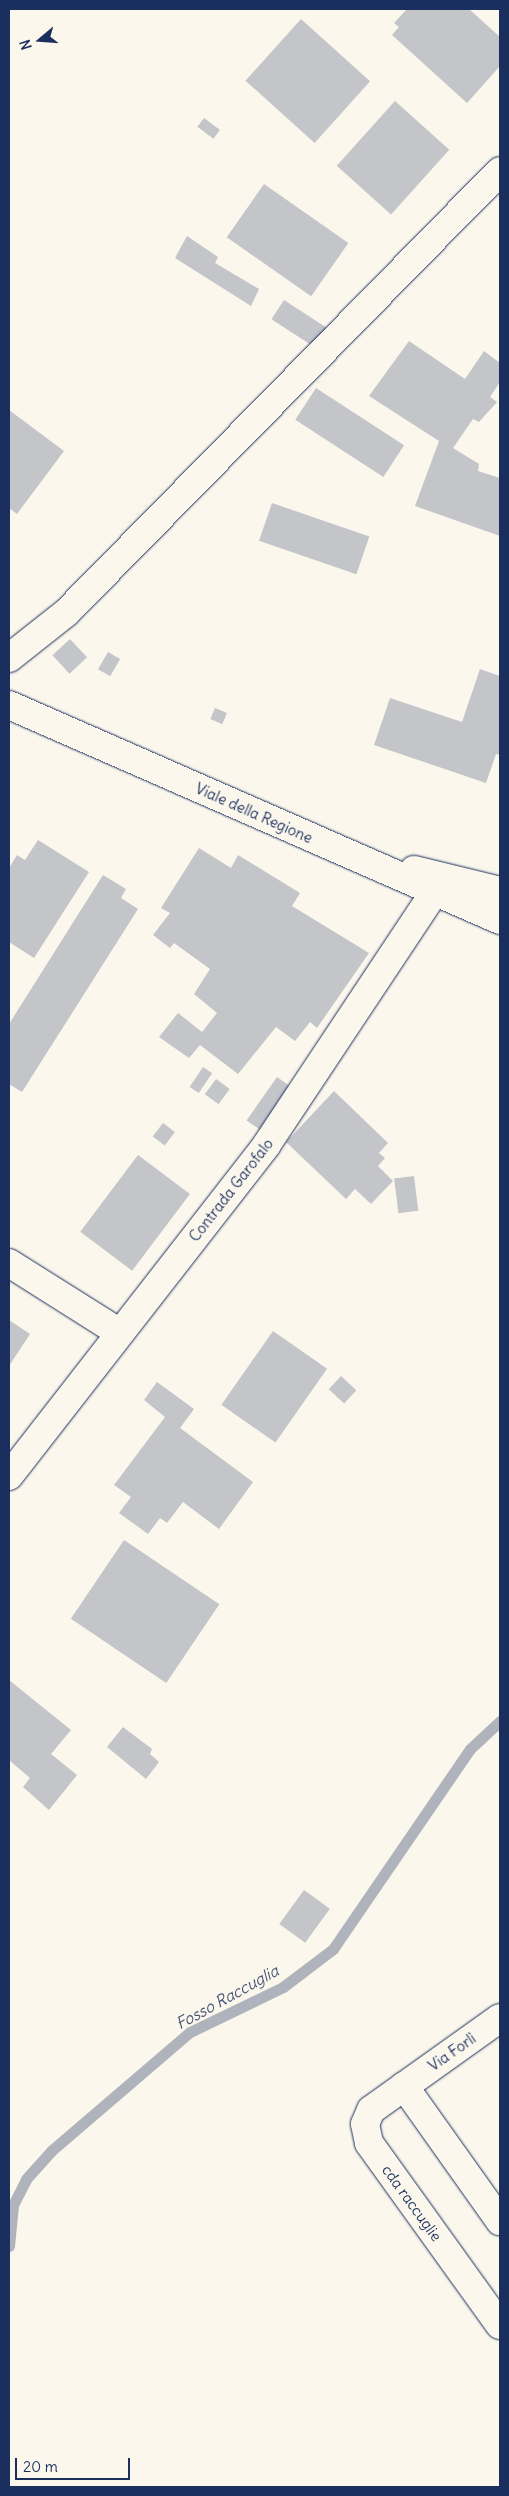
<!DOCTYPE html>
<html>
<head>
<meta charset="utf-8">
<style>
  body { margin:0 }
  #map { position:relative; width:509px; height:2496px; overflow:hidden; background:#fbf7ec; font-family:Delius,sans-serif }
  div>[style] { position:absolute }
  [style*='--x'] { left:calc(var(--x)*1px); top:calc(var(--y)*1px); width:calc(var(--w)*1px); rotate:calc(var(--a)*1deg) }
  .stream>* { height:11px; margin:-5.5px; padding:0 5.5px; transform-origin:5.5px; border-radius:5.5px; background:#afb3bb }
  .building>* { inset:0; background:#c3c5c9; transform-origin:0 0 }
  .roads { filter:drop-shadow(0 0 1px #1b2f5e) drop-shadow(0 0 1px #1b2f5e) }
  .minor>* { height:28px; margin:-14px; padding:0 14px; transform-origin:14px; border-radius:14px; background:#fbf7ec }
  .major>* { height:28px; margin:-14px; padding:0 14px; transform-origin:14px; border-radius:14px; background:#fbf7ec }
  span { translate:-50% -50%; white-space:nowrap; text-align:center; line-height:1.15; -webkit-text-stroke:4px #fbf7ec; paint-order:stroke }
  .street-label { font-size:15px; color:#1b2f5e }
  .water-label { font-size:16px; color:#47577a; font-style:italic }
  .frame { position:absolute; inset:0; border:10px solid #1b2f5e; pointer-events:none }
  .north { position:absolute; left:15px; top:15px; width:50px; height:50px; -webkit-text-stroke:4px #fbf7ec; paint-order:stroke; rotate:252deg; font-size:14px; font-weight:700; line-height:20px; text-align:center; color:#1b2f5e }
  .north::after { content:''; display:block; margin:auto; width:18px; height:22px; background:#1b2f5e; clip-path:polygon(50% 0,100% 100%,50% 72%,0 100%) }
  .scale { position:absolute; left:15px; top:2458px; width:115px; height:22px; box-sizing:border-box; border:2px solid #1b2f5e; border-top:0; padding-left:6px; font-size:15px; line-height:18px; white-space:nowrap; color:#1b2f5e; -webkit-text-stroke:4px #fbf7ec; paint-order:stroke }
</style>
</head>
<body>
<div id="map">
  <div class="stream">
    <i style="--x:9;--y:2246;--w:41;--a:-84.4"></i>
    <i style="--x:13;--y:2205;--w:29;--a:-63"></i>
    <i style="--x:26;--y:2179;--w:38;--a:-48"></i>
    <i style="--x:51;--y:2151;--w:183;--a:-40.6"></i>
    <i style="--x:190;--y:2032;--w:103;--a:-25.8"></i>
    <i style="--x:283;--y:1987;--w:63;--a:-37.2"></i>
    <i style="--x:333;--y:1949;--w:242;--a:-55.6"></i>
    <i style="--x:470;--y:1749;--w:41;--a:-43"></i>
  </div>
  <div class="building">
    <i style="clip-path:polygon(407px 9px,469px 9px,500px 37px,500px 66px,467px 103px,392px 35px,399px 27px,394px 23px)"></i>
    <i style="left:301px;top:19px;width:93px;height:83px;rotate:42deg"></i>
    <i style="left:395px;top:101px;width:73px;height:87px;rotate:42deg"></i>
    <i style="left:204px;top:118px;width:20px;height:11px;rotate:37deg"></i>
    <i style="left:264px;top:184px;width:103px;height:65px;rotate:35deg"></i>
    <i style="clip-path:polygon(187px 236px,218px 257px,215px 263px,259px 289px,251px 306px,175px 258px)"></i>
    <i style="left:284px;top:300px;width:56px;height:23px;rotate:33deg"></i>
    <i style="clip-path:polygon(409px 341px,465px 379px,484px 351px,500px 363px,500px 382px,490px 397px,497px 402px,479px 422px,473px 419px,453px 448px,479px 464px,478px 471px,500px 478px,500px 536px,415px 506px,439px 441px,369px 396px)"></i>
    <i style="left:316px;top:388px;width:105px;height:38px;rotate:33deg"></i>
    <i style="clip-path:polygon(9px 410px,64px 451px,17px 514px,9px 508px)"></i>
    <i style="left:272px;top:503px;width:103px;height:40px;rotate:19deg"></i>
    <i style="left:70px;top:639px;width:25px;height:24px;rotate:47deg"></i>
    <i style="left:108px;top:652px;width:14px;height:20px;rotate:30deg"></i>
    <i style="clip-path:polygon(480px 669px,500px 676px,500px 755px,496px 754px,486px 783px,374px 745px,390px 698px,462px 722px)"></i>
    <i style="left:215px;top:708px;width:13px;height:12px;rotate:23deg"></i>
    <i style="clip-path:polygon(38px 840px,89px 872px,34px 958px,9px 942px,9px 868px,17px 855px,25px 860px)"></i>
    <i style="clip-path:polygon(199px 848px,231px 868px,238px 855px,300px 893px,292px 906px,369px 953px,317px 1028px,310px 1022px,295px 1041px,276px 1027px,238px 1074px,200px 1045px,189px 1058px,159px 1037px,178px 1013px,202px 1032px,217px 1013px,194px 994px,210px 969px,174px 943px,170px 948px,153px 935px,170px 913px,161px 908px)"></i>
    <i style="clip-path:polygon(103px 875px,126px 889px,121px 898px,138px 909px,22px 1092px,9px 1084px,9px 1024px)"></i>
    <i style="left:203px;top:1067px;width:11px;height:24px;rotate:34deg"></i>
    <i style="left:277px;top:1077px;width:19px;height:53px;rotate:35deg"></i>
    <i style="left:216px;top:1079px;width:17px;height:19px;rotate:36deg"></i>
    <i style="clip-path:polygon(334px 1091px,388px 1143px,379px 1153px,385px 1158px,378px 1166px,393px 1181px,371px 1204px,355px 1189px,346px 1199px,286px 1142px)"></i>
    <i style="left:163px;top:1123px;width:15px;height:17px;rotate:37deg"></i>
    <i style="left:138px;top:1155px;width:65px;height:96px;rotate:37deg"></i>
    <i style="left:414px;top:1176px;width:35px;height:20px;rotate:83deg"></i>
    <i style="clip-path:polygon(9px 1320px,30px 1334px,9px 1366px)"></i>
    <i style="left:273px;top:1331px;width:66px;height:90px;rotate:35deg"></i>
    <i style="left:341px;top:1376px;width:21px;height:18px;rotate:43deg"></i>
    <i style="clip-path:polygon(157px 1382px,194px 1409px,180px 1428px,253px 1482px,219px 1529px,183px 1502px,167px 1523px,160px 1518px,148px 1534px,119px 1513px,131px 1497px,114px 1485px,165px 1417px,144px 1400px)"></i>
    <i style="left:124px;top:1540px;width:115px;height:95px;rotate:34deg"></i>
    <i style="clip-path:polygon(9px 1680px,71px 1730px,51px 1754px,77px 1775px,49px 1810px,23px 1787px,30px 1778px,9px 1760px)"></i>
    <i style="clip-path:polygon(123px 1727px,152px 1749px,150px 1754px,159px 1762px,146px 1779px,107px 1747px)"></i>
    <i style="left:304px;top:1890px;width:32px;height:42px;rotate:36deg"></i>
  </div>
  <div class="roads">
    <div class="minor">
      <i style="--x:9;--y:658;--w:73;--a:-38.3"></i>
      <i style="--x:66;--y:613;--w:619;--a:-45.52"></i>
      <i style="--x:414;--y:870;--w:89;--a:13.7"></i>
      <i style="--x:9;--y:1263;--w:131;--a:32.2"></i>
      <i style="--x:9;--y:1476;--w:420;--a:-52.1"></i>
      <i style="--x:267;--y:1144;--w:304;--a:-56.4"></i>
      <i style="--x:500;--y:2018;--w:158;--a:144.5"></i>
      <i style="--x:371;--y:2110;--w:15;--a:113"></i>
      <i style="--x:365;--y:2124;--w:19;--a:78"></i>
      <i style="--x:369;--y:2143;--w:224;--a:54.3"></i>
      <i style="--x:404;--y:2086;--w:166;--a:54.6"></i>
    </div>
    <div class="major">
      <i style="--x:9;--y:705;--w:536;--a:23.65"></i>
    </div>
  </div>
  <div class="street-label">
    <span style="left:254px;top:813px;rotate:24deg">Viale della Regione</span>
    <span style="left:231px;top:1190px;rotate:-52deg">Contrada Garofalo</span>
    <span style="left:452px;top:2052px;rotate:-35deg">Via Forlì</span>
    <span style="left:412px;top:2203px;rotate:54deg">cda raccuglie</span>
  </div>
  <div class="water-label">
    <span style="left:227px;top:1997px;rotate:-29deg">Fosso Raccuglia</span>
  </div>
  <div class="frame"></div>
  <div class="north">N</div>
  <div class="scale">20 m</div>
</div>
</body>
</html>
